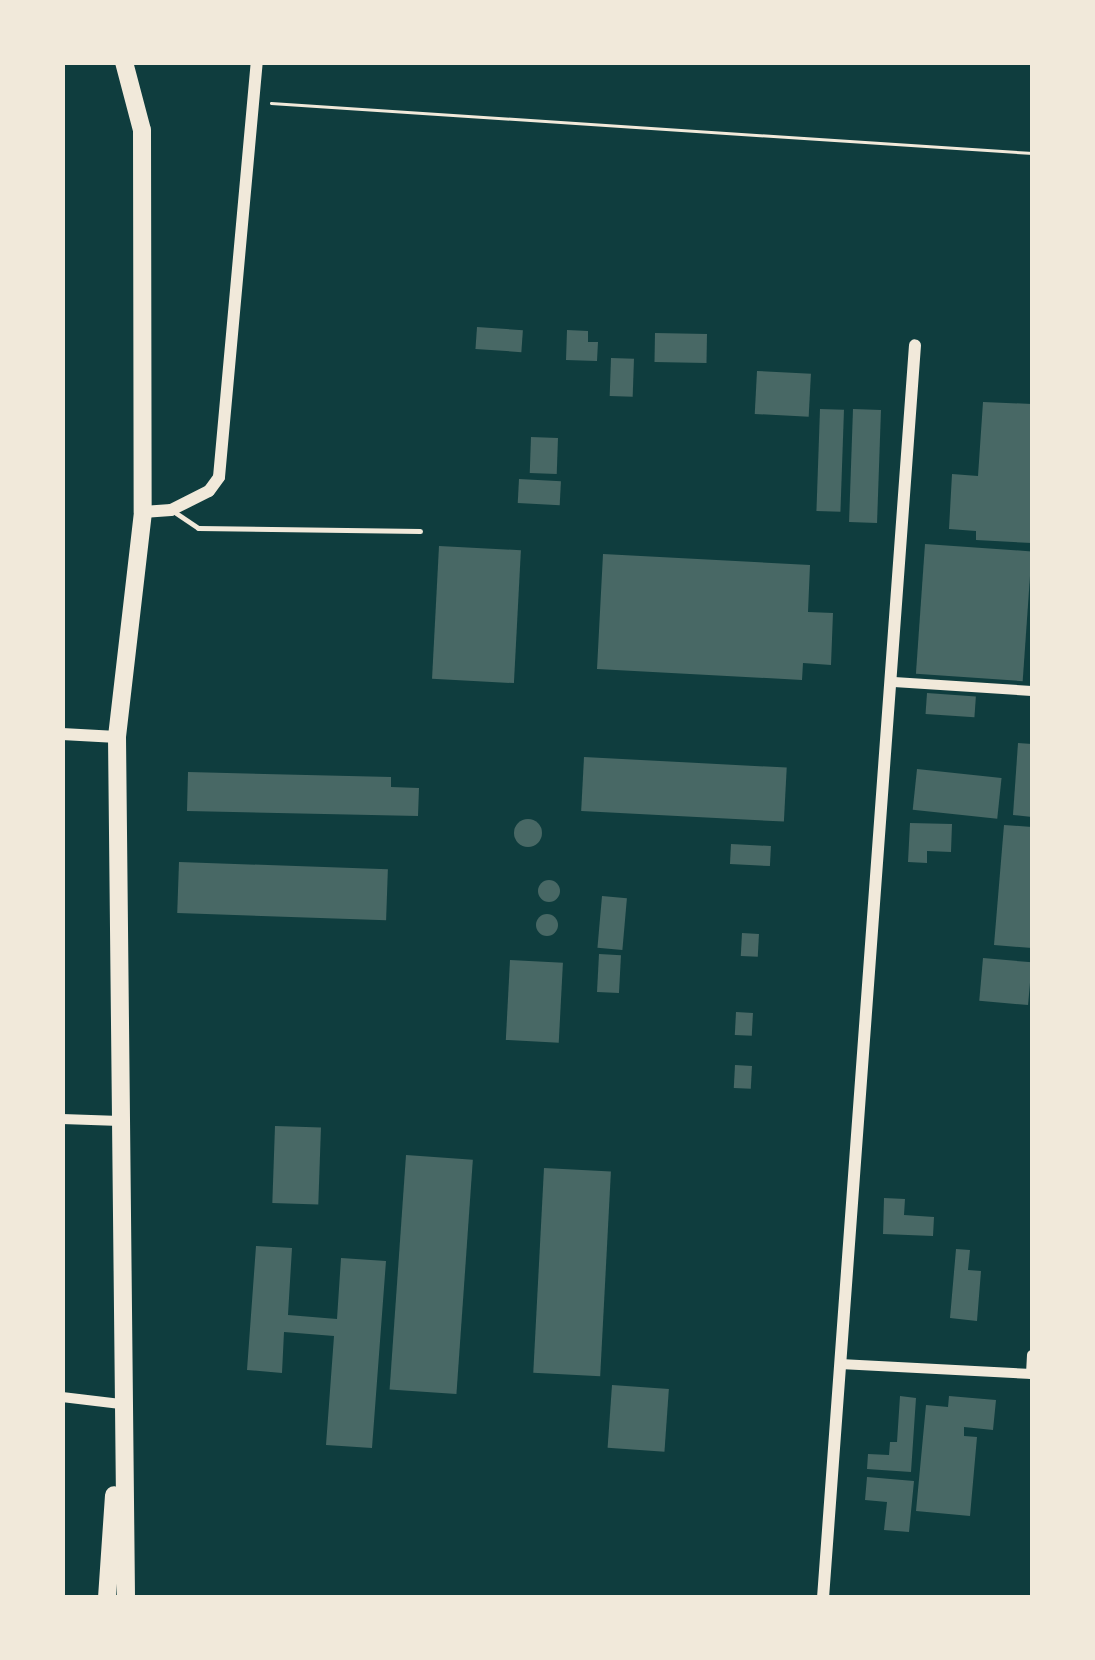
<!DOCTYPE html>
<html>
<head>
<meta charset="utf-8">
<style>
  body { margin:0 }
  #map { position:relative; width:1095px; height:1660px; overflow:hidden; background:#0f3d3e; font-family:"Exo 2",sans-serif }
  div>[style] { position:absolute }
  [style*='--x'] { left:calc(var(--x)*1px); top:calc(var(--y)*1px); width:calc(var(--w)*1px); rotate:calc(var(--a)*1deg) }
  .building>* { inset:0; background:#486865; transform-origin:0 0 }
  .round { border-radius:50% }
  .path>* { height:2.5px; margin:-1.25px; padding:0 1.25px; transform-origin:1.25px; border-radius:1.25px; background:#f1e9da }
  .service>* { height:5px; margin:-2.5px; padding:0 2.5px; transform-origin:2.5px; border-radius:2.5px; background:#f1e9da }
  .minor>* { height:10px; margin:-5px; padding:0 5px; transform-origin:5px; border-radius:5px; background:#f1e9da }
  .tertiary>* { height:12px; margin:-6px; padding:0 6px; transform-origin:6px; border-radius:6px; background:#f1e9da }
  .primary>* { height:18px; margin:-9px; padding:0 9px; transform-origin:9px; border-radius:9px; background:#f1e9da }
  span { translate:-50% -50%; white-space:nowrap; text-align:center; line-height:1.15; -webkit-text-stroke:10px #f1e9da; paint-order:stroke }
  .frame { position:absolute; inset:0; border:65px solid #f1e9da; pointer-events:none }
</style>
</head>
<body>
<div id="map">
  <div class="building">
    <i style="left:477px;top:327px;width:46px;height:22px;rotate:4deg"></i>
    <i style="clip-path:polygon(567px 330px,588px 331px,588px 342px,598px 342px,597px 361px,566px 360px)"></i>
    <i style="left:655px;top:333px;width:52px;height:29px;rotate:1deg"></i>
    <i style="left:611px;top:358px;width:23px;height:38px;rotate:2deg"></i>
    <i style="left:757px;top:371px;width:54px;height:43px;rotate:3deg"></i>
    <i style="clip-path:polygon(983px 402px,1032px 404px,1032px 543px,976px 540px,976px 531px,949px 529px,952px 474px,978px 476px)"></i>
    <i style="left:820px;top:409px;width:24px;height:102px;rotate:2deg"></i>
    <i style="left:853px;top:409px;width:28px;height:113px;rotate:2deg"></i>
    <i style="left:531px;top:437px;width:27px;height:36px;rotate:2deg"></i>
    <i style="left:519px;top:479px;width:42px;height:24px;rotate:3deg"></i>
    <i style="left:925px;top:544px;width:107px;height:130px;rotate:4deg"></i>
    <i style="left:439px;top:546px;width:82px;height:133px;rotate:3deg"></i>
    <i style="clip-path:polygon(603px 554px,810px 565px,808px 612px,833px 613px,831px 665px,803px 663px,802px 680px,597px 669px)"></i>
    <i style="left:927px;top:693px;width:49px;height:21px;rotate:4deg"></i>
    <i style="clip-path:polygon(1018px 743px,1032px 744px,1032px 817px,1013px 815px)"></i>
    <i style="left:584px;top:757px;width:203px;height:54px;rotate:3deg"></i>
    <i style="left:917px;top:769px;width:85px;height:41px;rotate:6deg"></i>
    <i style="clip-path:polygon(188px 772px,391px 777px,391px 787px,419px 788px,418px 816px,187px 811px)"></i>
    <i class="round" style="left:514px;top:819px;width:28px;height:28px"></i>
    <i style="clip-path:polygon(910px 823px,952px 824px,951px 852px,927px 851px,927px 863px,908px 862px)"></i>
    <i style="clip-path:polygon(1004px 825px,1032px 827px,1032px 948px,994px 945px)"></i>
    <i style="left:731px;top:844px;width:40px;height:20px;rotate:3deg"></i>
    <i style="left:179px;top:862px;width:209px;height:51px;rotate:2deg"></i>
    <i class="round" style="left:538px;top:880px;width:22px;height:22px"></i>
    <i style="left:602px;top:896px;width:25px;height:52px;rotate:5deg"></i>
    <i class="round" style="left:536px;top:914px;width:22px;height:22px"></i>
    <i style="left:742px;top:933px;width:17px;height:23px;rotate:3deg"></i>
    <i style="left:599px;top:954px;width:22px;height:38px;rotate:3deg"></i>
    <i style="left:983px;top:958px;width:49px;height:43px;rotate:5deg"></i>
    <i style="left:510px;top:960px;width:53px;height:80px;rotate:3deg"></i>
    <i style="left:736px;top:1012px;width:17px;height:23px;rotate:3deg"></i>
    <i style="left:735px;top:1065px;width:17px;height:23px;rotate:3deg"></i>
    <i style="left:275px;top:1126px;width:46px;height:77px;rotate:2deg"></i>
    <i style="left:406px;top:1155px;width:67px;height:235px;rotate:4deg"></i>
    <i style="left:544px;top:1168px;width:67px;height:205px;rotate:3deg"></i>
    <i style="clip-path:polygon(884px 1198px,905px 1199px,904px 1215px,934px 1217px,933px 1236px,883px 1234px)"></i>
    <i style="clip-path:polygon(256px 1246px,292px 1248px,288px 1315px,337px 1319px,341px 1258px,386px 1261px,372px 1448px,326px 1445px,334px 1336px,284px 1332px,282px 1373px,247px 1370px)"></i>
    <i style="clip-path:polygon(956px 1249px,970px 1250px,968px 1270px,981px 1271px,977px 1321px,950px 1318px)"></i>
    <i style="left:612px;top:1385px;width:57px;height:63px;rotate:4deg"></i>
    <i style="clip-path:polygon(900px 1396px,916px 1398px,911px 1472px,867px 1469px,868px 1454px,889px 1455px,890px 1442px,897px 1442px)"></i>
    <i style="clip-path:polygon(949px 1396px,996px 1400px,993px 1430px,964px 1427px,964px 1436px,977px 1437px,970px 1516px,916px 1511px,926px 1405px,948px 1407px)"></i>
    <i style="clip-path:polygon(867px 1477px,914px 1481px,909px 1532px,884px 1530px,887px 1502px,865px 1500px)"></i>
  </div>
  <div class="path">
    <i style="--x:271;--y:103;--w:763;--a:3.76"></i>
  </div>
  <div class="service">
    <i style="--x:173;--y:511;--w:30;--a:34"></i>
    <i style="--x:198;--y:528;--w:222;--a:0.8"></i>
  </div>
  <div class="minor">
    <i style="--x:894;--y:682;--w:138;--a:3.7"></i>
    <i style="--x:62;--y:1119;--w:58;--a:2"></i>
    <i style="--x:840;--y:1364;--w:192;--a:3"></i>
    <i style="--x:1031;--y:1374;--w:19;--a:-87"></i>
    <i style="--x:62;--y:1397;--w:59;--a:6.8"></i>
  </div>
  <div class="tertiary">
    <i style="--x:143;--y:512;--w:28;--a:-4"></i>
    <i style="--x:171;--y:510;--w:42;--a:-26.6"></i>
    <i style="--x:209;--y:491;--w:17;--a:-54"></i>
    <i style="--x:219;--y:477;--w:417;--a:-84.8"></i>
    <i style="--x:62;--y:734;--w:55;--a:3.1"></i>
    <i style="--x:823;--y:1598;--w:1256;--a:-85.8"></i>
  </div>
  <div class="primary">
    <i style="--x:124;--y:62;--w:70;--a:75.2"></i>
    <i style="--x:142;--y:130;--w:382;--a:89.9"></i>
    <i style="--x:143;--y:512;--w:226;--a:96.6"></i>
    <i style="--x:117;--y:737;--w:861;--a:89.4"></i>
    <i style="--x:107;--y:1598;--w:103;--a:-86.1"></i>
  </div>
  <div class="frame"></div>
</div>
</body>
</html>
